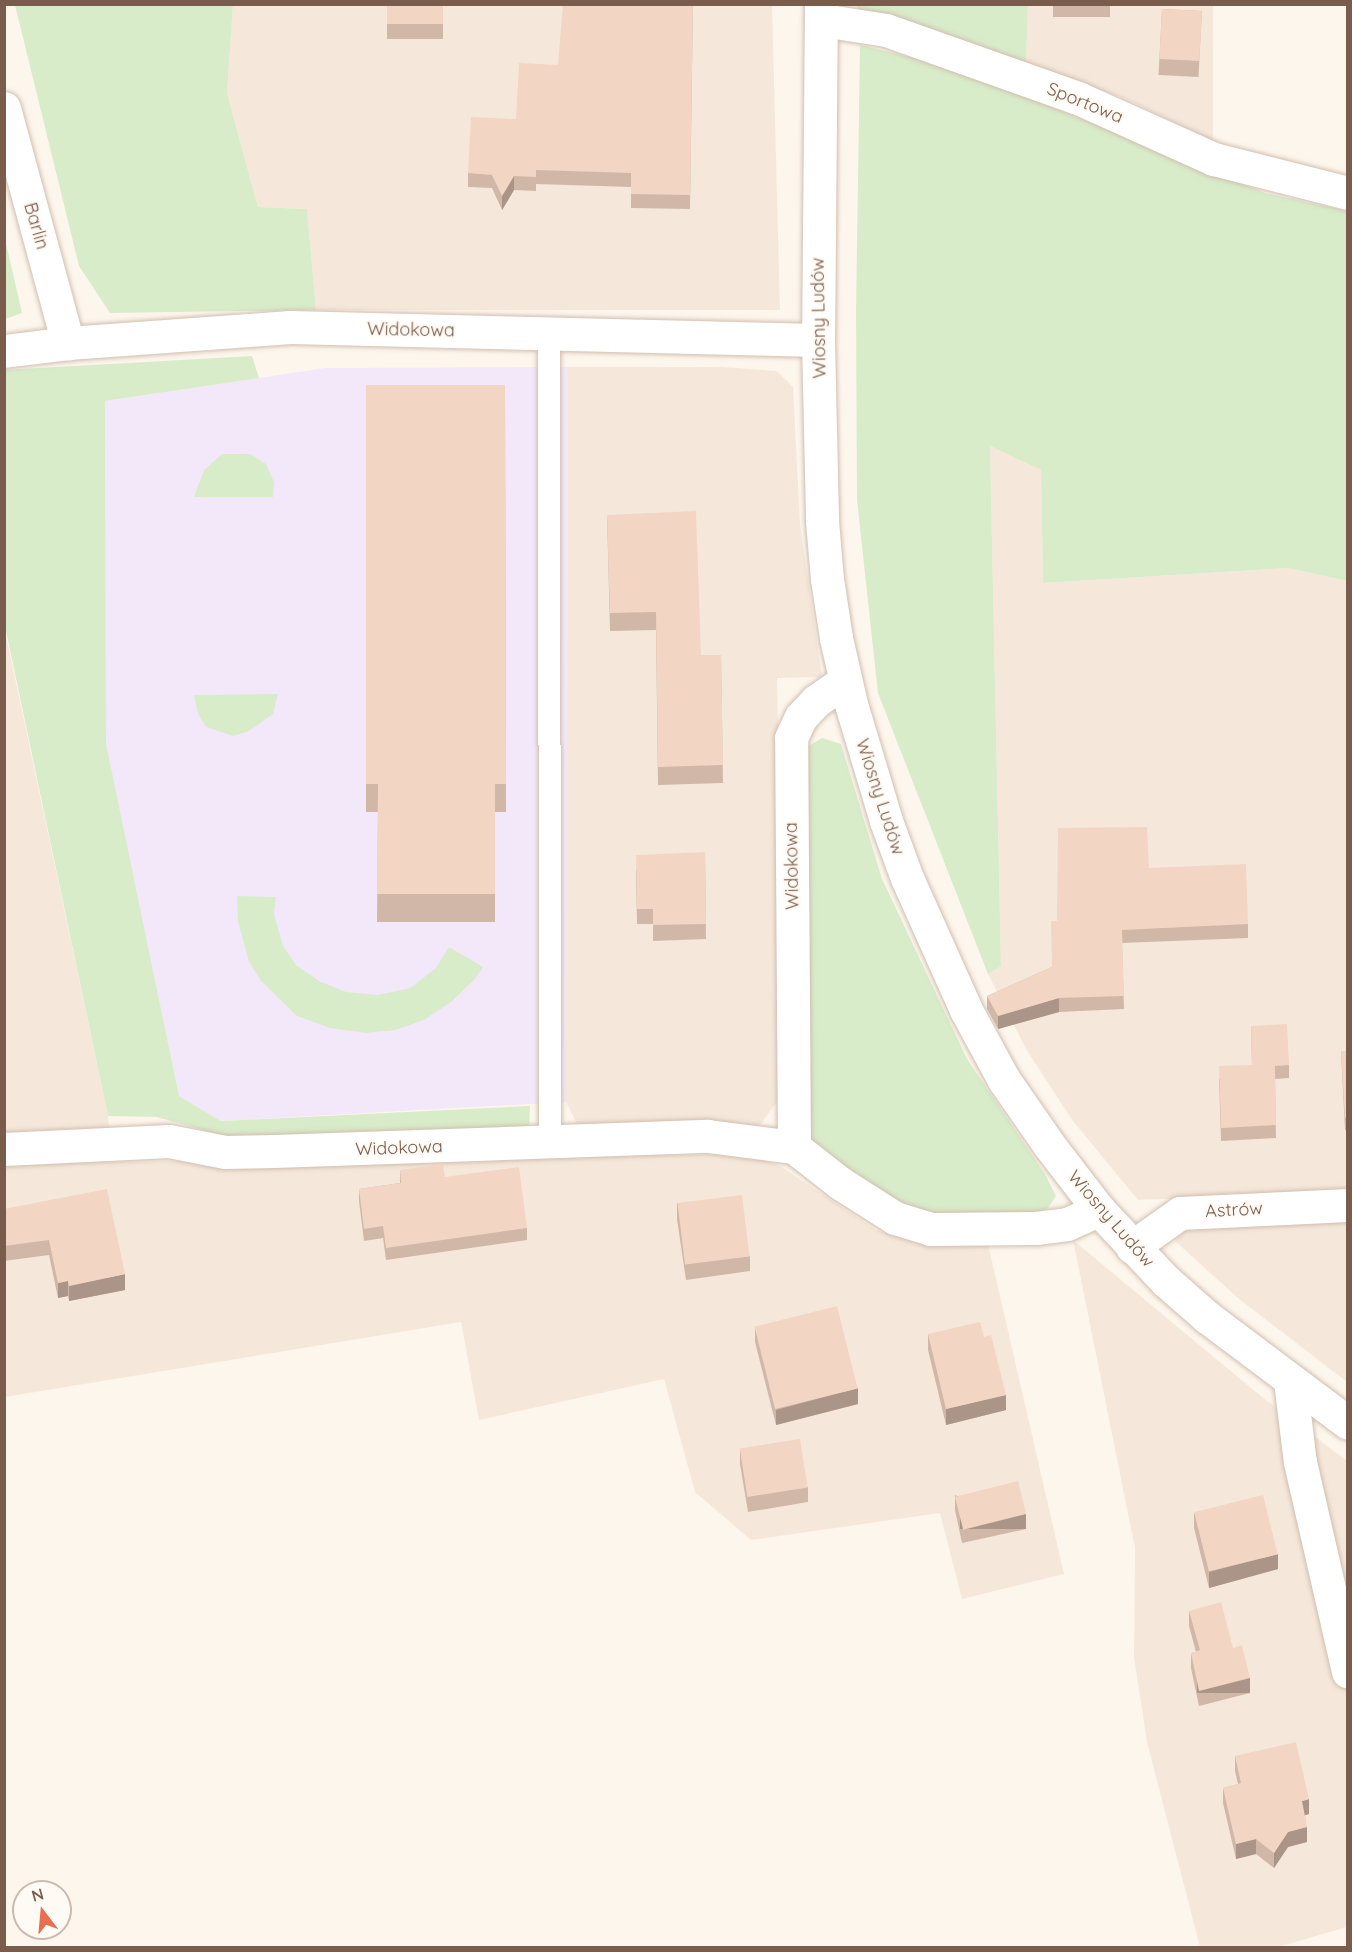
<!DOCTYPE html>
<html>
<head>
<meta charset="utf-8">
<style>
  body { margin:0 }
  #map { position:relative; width:1352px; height:1952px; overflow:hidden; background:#fdf6ec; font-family:Quicksand,sans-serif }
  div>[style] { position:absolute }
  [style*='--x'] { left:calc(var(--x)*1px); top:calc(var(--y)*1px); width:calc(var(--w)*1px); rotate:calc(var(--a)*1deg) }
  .residential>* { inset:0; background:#f5e8da }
  .education>* { inset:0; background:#f3e8fa }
  .green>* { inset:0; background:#d8ecc9 }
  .roads { filter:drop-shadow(0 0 2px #d1beb0) drop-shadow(0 0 2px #d1beb0) }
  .service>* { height:22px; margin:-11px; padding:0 11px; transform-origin:11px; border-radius:11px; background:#fff }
  .minor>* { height:33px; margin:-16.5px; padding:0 16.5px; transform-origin:16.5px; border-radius:16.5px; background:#fff }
  .tertiary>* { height:33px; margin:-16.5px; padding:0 16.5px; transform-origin:16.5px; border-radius:16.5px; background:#fff }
  .wall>* { inset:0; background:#d1b7a8; transform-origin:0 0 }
  .shaded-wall>* { inset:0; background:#aa9588; transform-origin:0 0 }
  .building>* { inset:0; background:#f3d5c3; transform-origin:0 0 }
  span { translate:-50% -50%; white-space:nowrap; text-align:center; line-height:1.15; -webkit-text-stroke:4.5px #fffaf3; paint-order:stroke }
  .street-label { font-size:18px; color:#7a5c4d }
  .frame { position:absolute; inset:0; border:6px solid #7a5c4d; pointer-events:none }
  .north { position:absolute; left:12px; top:1880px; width:60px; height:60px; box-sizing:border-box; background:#fffaf3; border:2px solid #cabbb1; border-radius:50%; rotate:344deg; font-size:16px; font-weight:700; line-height:24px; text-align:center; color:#7a5c4d }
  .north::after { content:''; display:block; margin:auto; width:21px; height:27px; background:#e76f51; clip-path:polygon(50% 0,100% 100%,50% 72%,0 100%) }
</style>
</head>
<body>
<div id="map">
  <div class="residential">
    <i style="clip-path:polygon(233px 5px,772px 5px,780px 310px,316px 310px,307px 209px,258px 207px,227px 93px)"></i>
    <i style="clip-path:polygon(1028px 5px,1213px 5px,1213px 141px,1124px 98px,1026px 64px)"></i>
    <i style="clip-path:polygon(568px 367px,723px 367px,777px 371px,793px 387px,800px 525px,822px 677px,777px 678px,785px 1090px,760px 1125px,579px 1128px,566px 1102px)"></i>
    <i style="clip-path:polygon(990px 446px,1041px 470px,1043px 583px,1288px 568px,1347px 581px,1347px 1192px,1138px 1200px,1073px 1121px,1026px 1049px,988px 974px,1001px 965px)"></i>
    <i style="clip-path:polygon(4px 626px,108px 1116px,111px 1162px,745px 1154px,780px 1166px,876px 1230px,919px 1244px,988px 1244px,1064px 1574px,962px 1599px,940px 1513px,751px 1540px,695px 1492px,664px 1379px,479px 1420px,461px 1322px,5px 1397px)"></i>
    <i style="clip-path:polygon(1347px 1221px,1347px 1382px,1239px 1299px,1175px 1241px,1182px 1230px)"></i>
    <i style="clip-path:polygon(1073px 1240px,1262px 1397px,1347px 1461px,1347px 1927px,1278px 1947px,1200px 1947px,1147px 1742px,1134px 1657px,1135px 1548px)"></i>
  </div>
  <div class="education">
    <i style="clip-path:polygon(568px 367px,566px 1102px,221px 1121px,179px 1096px,106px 743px,105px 401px,325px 368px)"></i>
  </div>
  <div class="green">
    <i style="clip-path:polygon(857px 4px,1028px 5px,1026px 64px,857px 12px)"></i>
    <i style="clip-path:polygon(15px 5px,233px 5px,227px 93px,258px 207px,307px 209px,316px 310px,110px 313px,79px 266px)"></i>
    <i style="clip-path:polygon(860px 45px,953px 67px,1265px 193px,1347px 211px,1347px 581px,1288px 568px,1043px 583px,1041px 470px,990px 446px,1001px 966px,988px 974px,878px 693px,857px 500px,856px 311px)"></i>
    <i style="clip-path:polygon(5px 239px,22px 313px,5px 319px,4px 319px)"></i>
    <i style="clip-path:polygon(252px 356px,259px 378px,105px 401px,106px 743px,179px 1096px,221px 1121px,530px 1106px,529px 1130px,235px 1139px,157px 1117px,108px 1116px,5px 626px,4px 370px)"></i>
    <i style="clip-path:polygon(222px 454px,250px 454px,266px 464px,274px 482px,273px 497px,194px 497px,204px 470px)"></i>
    <i style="clip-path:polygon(278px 694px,273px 714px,249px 731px,233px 736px,206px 727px,198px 714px,194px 695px)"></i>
    <i style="clip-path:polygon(822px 738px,841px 744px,882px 879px,967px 1059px,1045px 1174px,1056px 1196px,1048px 1208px,1028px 1219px,966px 1218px,898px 1208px,807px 1141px,807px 747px)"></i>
    <i style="clip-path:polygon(237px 896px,276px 897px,274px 914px,283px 946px,296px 965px,319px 981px,346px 992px,378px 995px,410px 988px,436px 968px,449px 947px,483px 967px,475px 979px,451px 1002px,424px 1020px,395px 1030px,366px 1033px,330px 1028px,297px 1016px,261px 981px,249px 962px,238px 921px)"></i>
  </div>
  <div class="roads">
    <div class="service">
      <i style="--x:549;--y:333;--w:811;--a:89.93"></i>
    </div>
    <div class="minor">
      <i style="--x:822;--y:20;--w:65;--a:8.9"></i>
      <i style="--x:886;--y:30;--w:204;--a:19.5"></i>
      <i style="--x:1078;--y:98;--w:149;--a:24.2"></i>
      <i style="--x:1214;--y:159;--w:138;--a:14.2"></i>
      <i style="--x:4;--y:108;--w:244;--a:74.8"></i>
      <i style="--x:4;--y:351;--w:64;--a:-7.1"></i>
      <i style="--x:68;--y:343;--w:223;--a:-4.1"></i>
      <i style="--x:290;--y:327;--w:528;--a:1.41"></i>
      <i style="--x:794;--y:1147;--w:409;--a:-90.4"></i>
      <i style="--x:791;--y:738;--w:23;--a:-65"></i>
      <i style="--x:801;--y:717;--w:22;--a:-47"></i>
      <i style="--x:816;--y:701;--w:35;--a:-35"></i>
      <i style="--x:4;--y:1149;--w:165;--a:-2.8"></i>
      <i style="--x:169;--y:1141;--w:57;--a:11.1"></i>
      <i style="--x:225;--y:1152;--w:49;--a:-1.2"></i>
      <i style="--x:274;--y:1151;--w:434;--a:-2"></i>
      <i style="--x:708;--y:1136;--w:87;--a:7.3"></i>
      <i style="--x:794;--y:1147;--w:58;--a:38"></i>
      <i style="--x:840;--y:1183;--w:65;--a:32.5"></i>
      <i style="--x:895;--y:1218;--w:37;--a:17"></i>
      <i style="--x:930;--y:1229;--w:106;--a:-0.5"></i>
      <i style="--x:1036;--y:1228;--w:31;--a:-7"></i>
      <i style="--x:1067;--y:1224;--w:35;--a:-24"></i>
      <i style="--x:1132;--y:1247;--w:59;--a:-35.3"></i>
      <i style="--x:1180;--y:1213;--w:168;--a:-2.7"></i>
      <i style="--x:1290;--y:1381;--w:82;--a:83"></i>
      <i style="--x:1300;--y:1462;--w:215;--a:77.1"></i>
    </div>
    <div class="tertiary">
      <i style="--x:821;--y:4;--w:336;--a:90.5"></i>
      <i style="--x:818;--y:340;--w:181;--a:88.7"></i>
      <i style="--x:822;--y:521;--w:58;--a:85.1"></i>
      <i style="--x:827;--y:579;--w:60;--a:81.3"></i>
      <i style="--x:836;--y:638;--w:68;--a:77.2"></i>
      <i style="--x:851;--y:704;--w:122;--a:73.3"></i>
      <i style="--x:886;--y:821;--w:61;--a:69.8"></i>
      <i style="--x:907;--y:878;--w:145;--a:65.9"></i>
      <i style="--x:966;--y:1010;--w:80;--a:61.5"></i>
      <i style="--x:1004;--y:1080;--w:79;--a:55.3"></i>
      <i style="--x:1049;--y:1145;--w:82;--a:52.4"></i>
      <i style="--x:1099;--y:1210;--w:98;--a:46.7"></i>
      <i style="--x:1166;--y:1281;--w:55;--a:41.3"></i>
      <i style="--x:1207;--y:1317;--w:176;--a:36.9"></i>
    </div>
  </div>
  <div class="wall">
    <i style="left:387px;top:4px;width:56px;height:35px"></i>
    <i style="clip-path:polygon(693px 4px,690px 209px,631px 208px,631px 187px,536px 184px,536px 191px,514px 190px,502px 210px,492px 188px,468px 187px,468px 173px,516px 119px,558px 65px)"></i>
    <i style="left:1053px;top:4px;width:57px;height:13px"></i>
    <i style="left:1162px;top:9px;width:40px;height:66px;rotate:3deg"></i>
    <i style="clip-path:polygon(366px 385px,505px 385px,506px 812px,495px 812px,495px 922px,377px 922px,378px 812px,366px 812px)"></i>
    <i style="clip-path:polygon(607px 515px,701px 655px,721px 655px,723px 783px,658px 785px,656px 630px,610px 631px)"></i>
    <i style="clip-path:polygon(705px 852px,706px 939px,653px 941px,653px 924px,637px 924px,636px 870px)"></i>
    <i style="clip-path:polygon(1149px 868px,1248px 924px,1248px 938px,1122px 943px,1124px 1009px,1059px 1012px,998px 1029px,987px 1009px,987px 996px,1052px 967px,1057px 921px)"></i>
    <i style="clip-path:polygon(1251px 1026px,1289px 1065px,1289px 1078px,1275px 1079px,1276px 1138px,1221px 1141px,1219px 1079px,1252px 1065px)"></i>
    <i style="clip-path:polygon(1341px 1051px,1347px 1051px,1347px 1130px,1345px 1130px)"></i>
    <i style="clip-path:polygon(400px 1170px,445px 1177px,527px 1228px,527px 1240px,386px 1260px,383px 1238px,364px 1241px,359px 1201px,359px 1189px,400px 1183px)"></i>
    <i style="clip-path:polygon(677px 1203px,750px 1256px,750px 1271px,686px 1280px,677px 1219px)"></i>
    <i style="clip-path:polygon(4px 1209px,125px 1290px,69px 1301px,68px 1296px,58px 1298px,49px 1255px,4px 1261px)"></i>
    <i style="clip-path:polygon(755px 1327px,858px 1404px,776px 1425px,755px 1342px)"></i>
    <i style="clip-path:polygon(928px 1334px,984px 1337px,1006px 1410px,946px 1425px,928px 1350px)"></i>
    <i style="clip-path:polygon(740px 1449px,808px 1487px,808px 1502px,748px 1512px,740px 1464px)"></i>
    <i style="clip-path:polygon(955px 1495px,1026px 1529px,962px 1543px,955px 1510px)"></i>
    <i style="clip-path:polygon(1194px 1513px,1278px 1569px,1209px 1588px,1194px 1528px)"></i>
    <i style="clip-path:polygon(1189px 1611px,1233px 1648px,1250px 1693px,1199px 1706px,1191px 1668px,1191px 1653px,1196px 1652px,1189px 1626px)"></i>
    <i style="clip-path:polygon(1235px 1756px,1309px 1814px,1305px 1815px,1307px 1842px,1288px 1847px,1274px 1868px,1256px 1854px,1236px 1859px,1223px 1803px,1223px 1788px,1238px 1784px,1235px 1771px)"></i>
  </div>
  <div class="shaded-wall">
    <i style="clip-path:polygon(514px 176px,514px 190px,502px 210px,502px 196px)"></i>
    <i style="clip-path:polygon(1059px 998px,1059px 1012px,998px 1029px,998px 1016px)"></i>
    <i style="clip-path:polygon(125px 1274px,125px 1290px,69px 1301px,69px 1286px)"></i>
    <i style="clip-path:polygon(68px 1281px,68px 1296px,58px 1298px,58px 1283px)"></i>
    <i style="clip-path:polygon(858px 1388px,858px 1404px,776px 1425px,776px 1410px)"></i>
    <i style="clip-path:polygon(1006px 1395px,1006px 1410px,946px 1425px,946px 1409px)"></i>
    <i style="left:1026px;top:1514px;width:15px;height:66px;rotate:90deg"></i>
    <i style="clip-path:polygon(1278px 1554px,1278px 1569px,1209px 1588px,1209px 1572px)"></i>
    <i style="left:1250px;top:1678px;width:15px;height:53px;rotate:90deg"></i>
    <i style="clip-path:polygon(1309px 1799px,1309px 1814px,1302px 1816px,1302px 1801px)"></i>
    <i style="clip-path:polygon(1307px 1827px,1307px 1842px,1288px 1847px,1274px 1868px,1274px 1853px,1288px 1832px)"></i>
    <i style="clip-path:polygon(1256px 1839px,1256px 1854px,1236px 1859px,1236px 1844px)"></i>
  </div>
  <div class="building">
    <i style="left:387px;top:4px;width:56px;height:20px"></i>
    <i style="clip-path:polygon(563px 4px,693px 4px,690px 195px,631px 194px,631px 173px,536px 170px,536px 177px,514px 176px,502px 196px,492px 175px,468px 173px,471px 117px,516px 119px,519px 63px,558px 65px)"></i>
    <i style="left:1162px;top:9px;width:40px;height:50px;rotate:3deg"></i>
    <i style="clip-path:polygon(366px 385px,505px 385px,506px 784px,495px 784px,495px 894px,377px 894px,378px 784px,366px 784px)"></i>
    <i style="clip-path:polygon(696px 511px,701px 655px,721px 655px,723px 765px,658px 767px,656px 612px,610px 613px,607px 515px)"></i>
    <i style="clip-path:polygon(1147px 827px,1149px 868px,1246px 864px,1248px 924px,1122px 930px,1124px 996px,1059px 998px,998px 1016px,987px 996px,1052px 967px,1051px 921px,1057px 921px,1058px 828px)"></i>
    <i style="clip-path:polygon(705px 852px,706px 924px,653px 925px,653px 909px,637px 909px,636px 855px)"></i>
    <i style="clip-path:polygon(1287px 1024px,1289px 1065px,1275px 1066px,1276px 1125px,1221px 1128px,1219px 1066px,1252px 1065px,1251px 1026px)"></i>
    <i style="clip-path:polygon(1341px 1051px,1347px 1051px,1347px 1117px,1345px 1118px)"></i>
    <i style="clip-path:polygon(443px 1164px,445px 1177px,519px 1167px,527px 1228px,386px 1248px,383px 1226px,364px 1229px,359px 1189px,401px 1183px,400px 1170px)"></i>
    <i style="clip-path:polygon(107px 1189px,125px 1274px,69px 1286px,68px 1281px,58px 1283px,49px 1240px,4px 1246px,4px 1209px)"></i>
    <i style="left:742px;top:1195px;width:62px;height:65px;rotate:83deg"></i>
    <i style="left:837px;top:1306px;width:85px;height:85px;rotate:76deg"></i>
    <i style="clip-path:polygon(980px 1322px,984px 1337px,991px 1335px,1006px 1395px,946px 1409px,928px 1334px)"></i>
    <i style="left:800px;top:1439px;width:49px;height:61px;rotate:81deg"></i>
    <i style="left:1018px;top:1481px;width:34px;height:65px;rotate:76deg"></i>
    <i style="left:1263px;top:1495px;width:61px;height:71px;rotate:76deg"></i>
    <i style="clip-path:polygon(1221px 1602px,1233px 1648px,1242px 1645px,1250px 1678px,1199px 1691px,1191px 1653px,1200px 1650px,1189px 1611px)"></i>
    <i style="clip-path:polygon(1296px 1742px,1309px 1799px,1302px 1801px,1307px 1827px,1288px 1832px,1274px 1853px,1256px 1839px,1236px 1844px,1223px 1788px,1241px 1783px,1235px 1756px)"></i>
  </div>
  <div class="street-label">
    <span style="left:1085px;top:103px;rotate:22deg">Sportowa</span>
    <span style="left:36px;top:226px;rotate:74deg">Barlin</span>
    <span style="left:819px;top:318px;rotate:-91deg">Wiosny Ludów</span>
    <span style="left:411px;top:330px;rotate:1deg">Widokowa</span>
    <span style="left:880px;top:797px;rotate:72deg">Wiosny Ludów</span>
    <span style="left:792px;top:866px;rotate:-91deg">Widokowa</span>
    <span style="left:399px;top:1148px;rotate:-2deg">Widokowa</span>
    <span style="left:1234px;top:1210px;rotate:-3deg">Astrów</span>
    <span style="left:1111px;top:1219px;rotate:49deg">Wiosny Ludów</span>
  </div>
  <div class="frame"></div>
  <div class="north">N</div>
</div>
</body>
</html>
